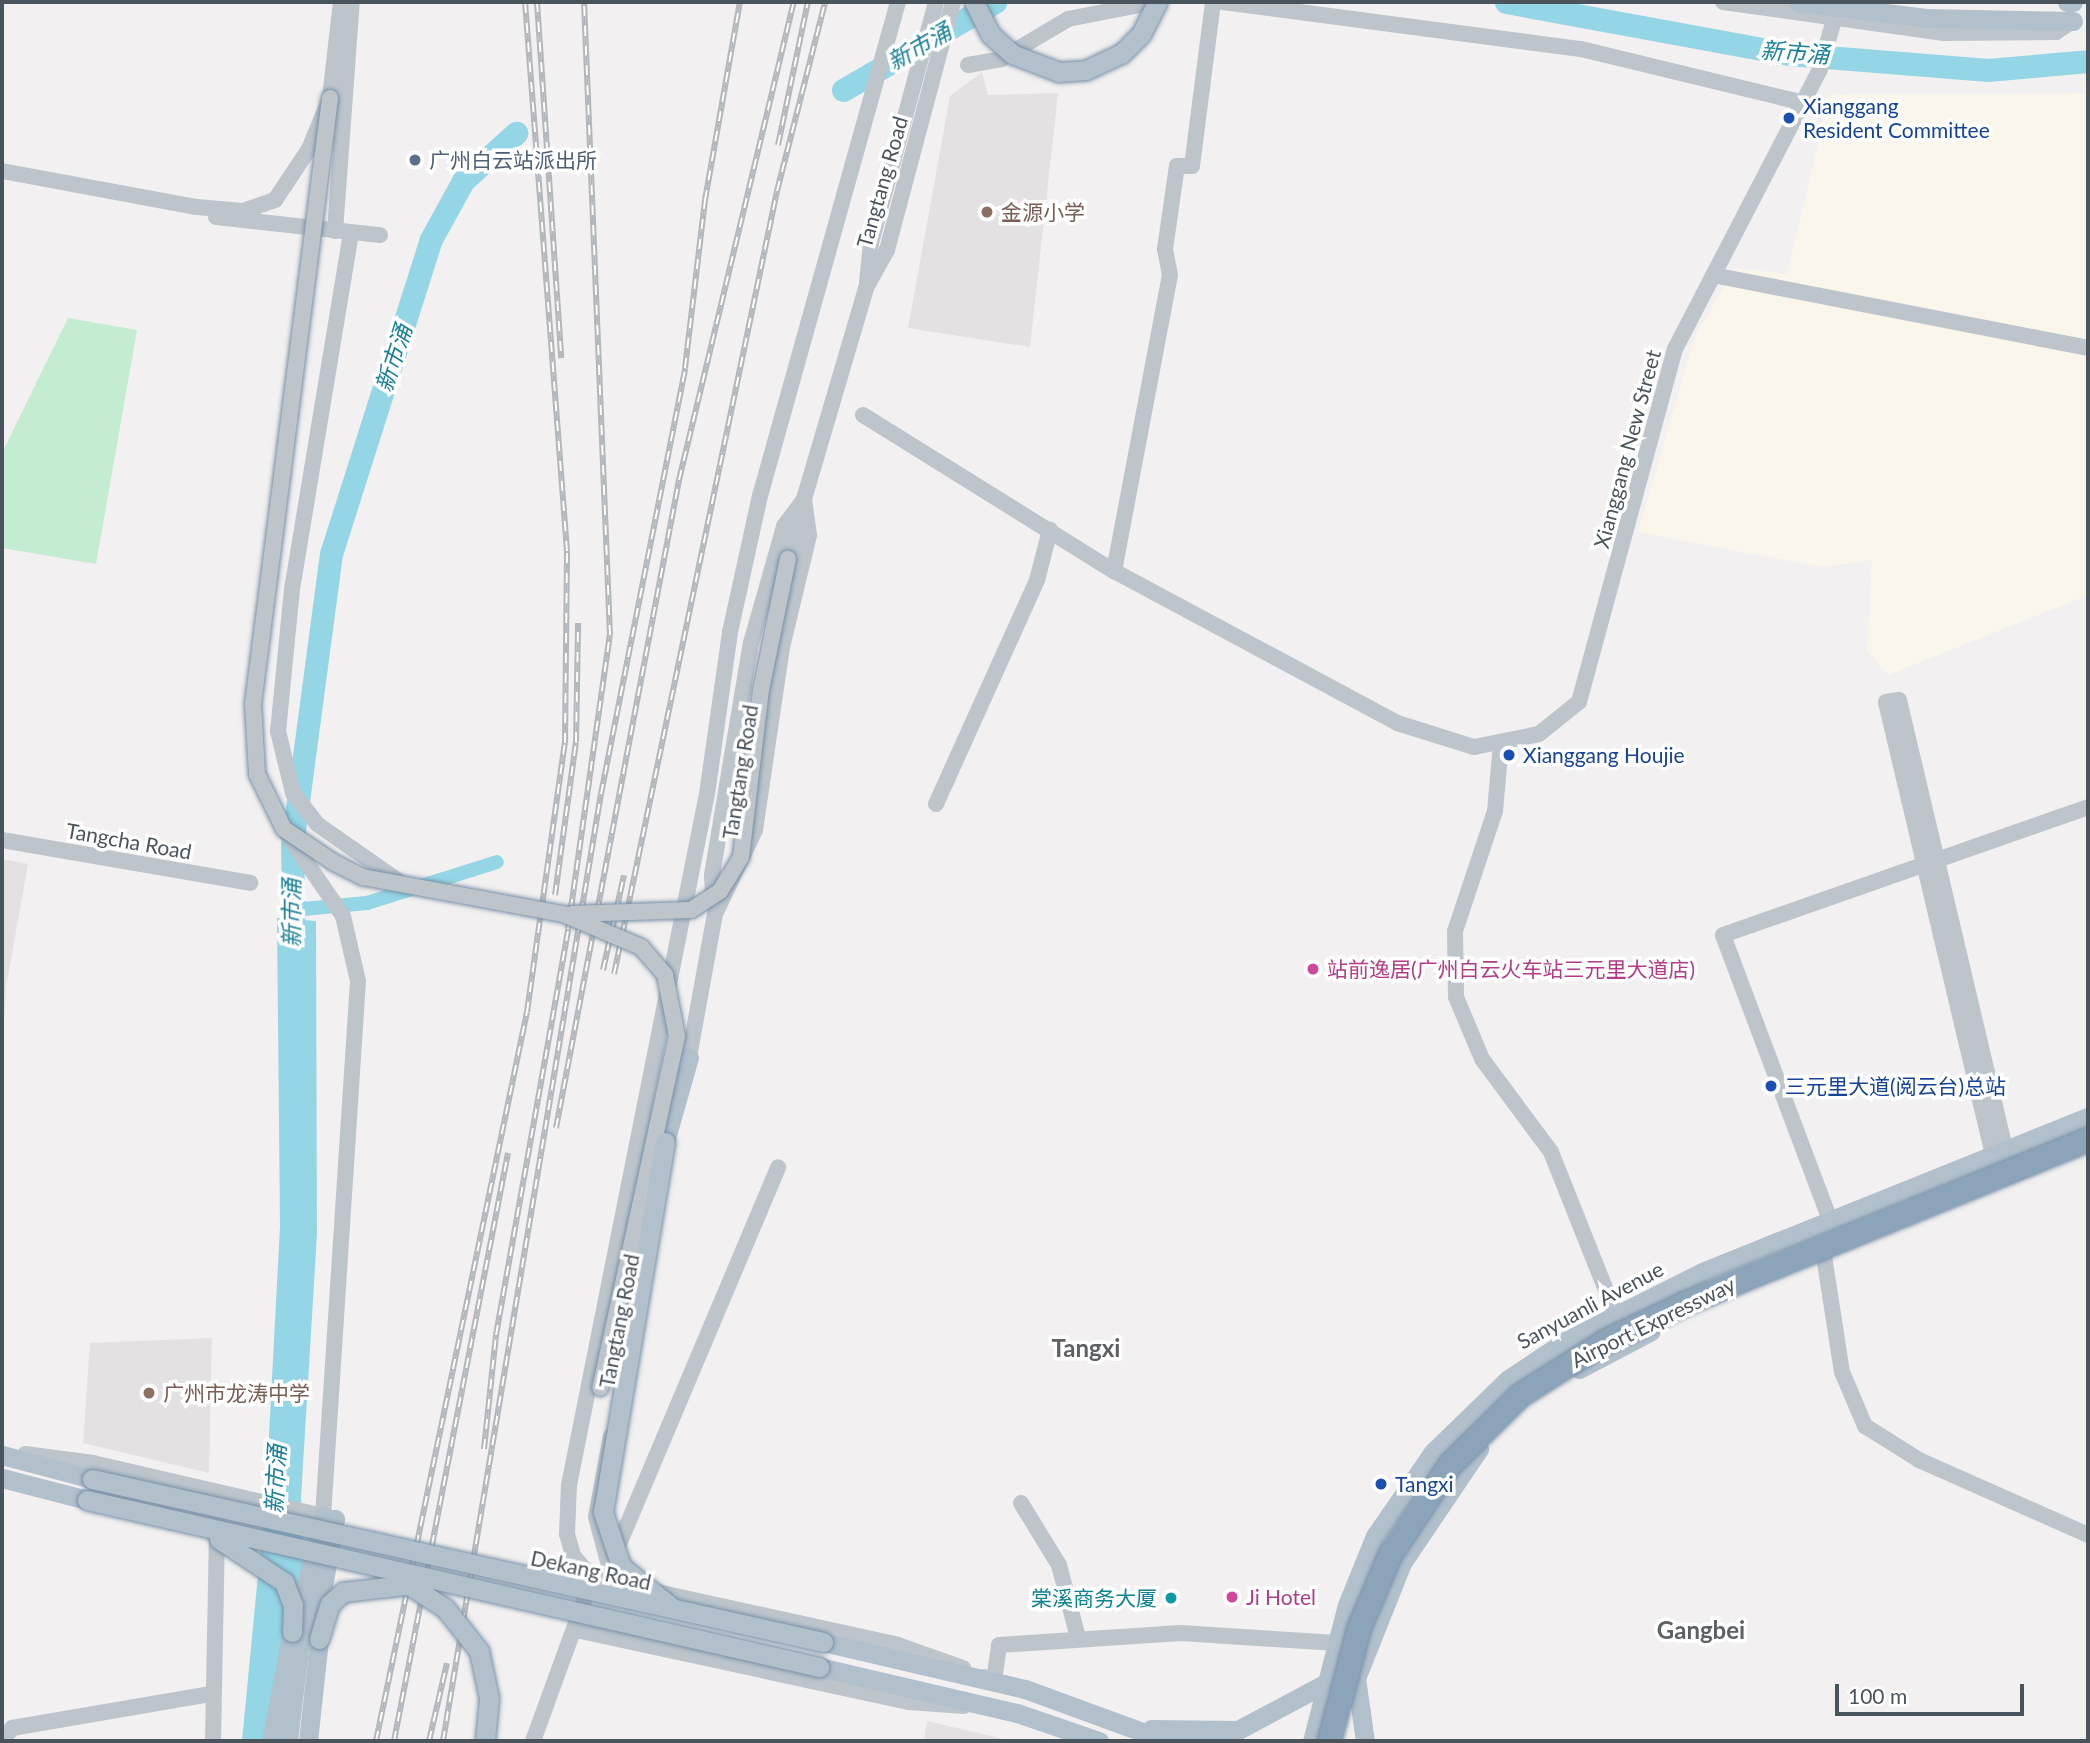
<!DOCTYPE html>
<html>
<head>
<meta charset="utf-8">
<style>
  body { margin:0 }
  #map { position:relative; width:2090px; height:1743px; overflow:hidden; background:#f2f0f0; font-family:Lato,"Noto Sans SC",sans-serif }
  div>[style] { position:absolute }
  [style*='--x'] { left:calc(var(--x)*1px); top:calc(var(--y)*1px); width:calc(var(--w)*1px); rotate:calc(var(--a)*1deg) }
  .commercial>* { inset:0; background:#fbf6ec }
  .education>* { inset:0; background:#e3e1e1 }
  .green>* { inset:0; background:#c3ecd1 }
  .water>* { inset:0; background:#94d6e5 }
  .canal>* { height:14px; margin:-7px; padding:0 7px; transform-origin:7px; border-radius:7px; background:#94d6e5 }
  .river>* { height:23px; margin:-11.5px; padding:0 11.5px; transform-origin:11.5px; border-radius:11.5px; background:#94d6e5 }
  .minor>* { height:16px; margin:-8px; padding:0 8px; transform-origin:8px; border-radius:8px; background:#bdc5cb }
  .major>* { height:19px; margin:-9.5px; padding:0 9.5px; transform-origin:9.5px; border-radius:9.5px; background:#b2c0cc }
  .rail>* { height:6px; margin-top:-3px; transform-origin:0; background:repeating-linear-gradient(90deg,#fff 0 10px,#b3b6ba 0 20px); box-sizing:border-box; border-block:2px solid #b3b6ba }
  .bridges { filter:drop-shadow(0 0 2px #778fa6) drop-shadow(0 0 2px #778fa6) }
  .minor-bridge>* { height:16px; margin:-8px; padding:0 8px; transform-origin:8px; border-radius:8px; background:#bdc5cb }
  .major-bridge>* { height:19px; margin:-9.5px; padding:0 9.5px; transform-origin:9.5px; border-radius:9.5px; background:#b2c0cc }
  .highway-bridge>* { height:23px; margin:-11.5px; padding:0 11.5px; transform-origin:11.5px; border-radius:11.5px; background:#8ca4ba }
  .dots>* { width:19px; height:19px; translate:-50% -50%; box-sizing:border-box; border:4px solid #fff; border-radius:50% }
  span { translate:-50% -50%; white-space:nowrap; text-align:center; line-height:1.15; -webkit-text-stroke:7px #fff; paint-order:stroke }
  .transit-label { font-size:21px; color:#164399 }
  .left { translate:0 -50%; text-align:left }
  .service-label { font-size:21px; color:#4e5e75 }
  .street-label { font-size:21px; color:#4a545c }
  .education-label { font-size:21px; color:#785e54 }
  .hotel-label { font-size:21px; color:#b23c85 }
  .culture-label { font-size:21px; color:#0d838f }
  .right { translate:-100% -50%; text-align:right }
  .water-label { font-size:23px; color:#198198; font-style:italic }
  .quarter-label { font-size:24px; color:#5d6164; font-weight:700 }
  .frame { position:absolute; inset:0; border:4px solid #4a545c; pointer-events:none }
  .scale { position:absolute; left:1835px; top:1684px; width:189px; height:32px; box-sizing:border-box; border:4px solid #4a545c; border-top:0; padding-left:9px; font-size:21px; line-height:24px; white-space:nowrap; color:#4a545c; -webkit-text-stroke:5px #fff; paint-order:stroke }
</style>
</head>
<body>
<div id="map">
  <div class="commercial">
    <i style="clip-path:polygon(2088px 93px,2088px 595px,1888px 675px,1867px 650px,1872px 560px,1821px 567px,1638px 532px,1696px 334px,1736px 268px,1787px 274px,1830px 94px)"></i>
  </div>
  <div class="education">
    <i style="clip-path:polygon(982px 72px,988px 95px,1058px 93px,1030px 347px,908px 328px,950px 96px)"></i>
    <i style="clip-path:polygon(2px 859px,28px 864px,6px 988px,2px 1057px)"></i>
    <i style="clip-path:polygon(212px 1338px,209px 1473px,83px 1443px,90px 1343px)"></i>
    <i style="clip-path:polygon(927px 1721px,1012px 1741px,924px 1741px)"></i>
  </div>
  <div class="green">
    <i style="clip-path:polygon(68px 318px,137px 330px,96px 564px,2px 548px,2px 453px)"></i>
  </div>
  <div class="water">
    <i style="clip-path:polygon(277px 918px,316px 921px,317px 1234px,301px 1498px,305px 1575px,285px 1741px,242px 1741px,266px 1492px,280px 1227px)"></i>
  </div>
  <div class="canal">
    <i style="--x:293;--y:910;--w:74;--a:-5.4"></i>
    <i style="--x:367;--y:903;--w:136;--a:-17.5"></i>
  </div>
  <div class="river">
    <i style="--x:1506;--y:2;--w:288;--a:10.4"></i>
    <i style="--x:1789;--y:54;--w:200;--a:4.6"></i>
    <i style="--x:1988;--y:70;--w:100;--a:-5.1"></i>
    <i style="--x:843;--y:90;--w:176;--a:-30.1"></i>
    <i style="--x:294;--y:948;--w:102;--a:-91.1"></i>
    <i style="--x:292;--y:846;--w:295;--a:-82.4"></i>
    <i style="--x:331;--y:554;--w:328;--a:-72.4"></i>
    <i style="--x:430;--y:241;--w:68;--a:-61.2"></i>
    <i style="--x:463;--y:181;--w:72;--a:-42.2"></i>
  </div>
  <div class="minor">
    <i style="--x:1223;--y:2;--w:361;--a:7.5"></i>
    <i style="--x:1581;--y:49;--w:229;--a:13.6"></i>
    <i style="--x:1723;--y:2;--w:223;--a:8"></i>
    <i style="--x:1944;--y:33;--w:112;--a:-0.5"></i>
    <i style="--x:2056;--y:32;--w:20;--a:-33"></i>
    <i style="--x:968;--y:65;--w:34;--a:-10"></i>
    <i style="--x:1001;--y:59;--w:78;--a:-30.8"></i>
    <i style="--x:1068;--y:19;--w:89;--a:-11.1"></i>
    <i style="--x:2;--y:171;--w:198;--a:10.5"></i>
    <i style="--x:197;--y:207;--w:46;--a:5"></i>
    <i style="--x:243;--y:211;--w:34;--a:-19"></i>
    <i style="--x:275;--y:200;--w:61;--a:-56.3"></i>
    <i style="--x:309;--y:149;--w:55;--a:-67.6"></i>
    <i style="--x:330;--y:98;--w:97;--a:-83.5"></i>
    <i style="--x:216;--y:217;--w:165;--a:6.3"></i>
    <i style="--x:335;--y:231;--w:230;--a:-85.8"></i>
    <i style="--x:351;--y:233;--w:361;--a:99.4"></i>
    <i style="--x:292;--y:589;--w:143;--a:95.6"></i>
    <i style="--x:278;--y:731;--w:64;--a:76.4"></i>
    <i style="--x:293;--y:793;--w:39;--a:52"></i>
    <i style="--x:317;--y:824;--w:101;--a:34.9"></i>
    <i style="--x:1713;--y:275;--w:382;--a:11"></i>
    <i style="--x:867;--y:282;--w:39;--a:-84"></i>
    <i style="--x:871;--y:243;--w:250;--a:-74.9"></i>
    <i style="--x:863;--y:415;--w:296;--a:31.9"></i>
    <i style="--x:1114;--y:571;--w:321;--a:28.2"></i>
    <i style="--x:1397;--y:723;--w:81;--a:17.3"></i>
    <i style="--x:1474;--y:747;--w:66;--a:-11.3"></i>
    <i style="--x:1539;--y:734;--w:51;--a:-38.7"></i>
    <i style="--x:1579;--y:702;--w:366;--a:-74.8"></i>
    <i style="--x:1675;--y:349;--w:315;--a:-62.6"></i>
    <i style="--x:1820;--y:69;--w:51;--a:-74.1"></i>
    <i style="--x:788;--y:559;--w:53;--a:-74.6"></i>
    <i style="--x:1114;--y:571;--w:301;--a:-79.3"></i>
    <i style="--x:1170;--y:275;--w:26;--a:-101"></i>
    <i style="--x:1165;--y:249;--w:84;--a:-81.8"></i>
    <i style="--x:1177;--y:166;--w:15;--a:0"></i>
    <i style="--x:1192;--y:166;--w:165;--a:-82.7"></i>
    <i style="--x:1501;--y:744;--w:67;--a:95.1"></i>
    <i style="--x:1495;--y:811;--w:126;--a:108.4"></i>
    <i style="--x:1455;--y:931;--w:66;--a:89.1"></i>
    <i style="--x:1456;--y:997;--w:67;--a:67.2"></i>
    <i style="--x:1482;--y:1059;--w:116;--a:53.4"></i>
    <i style="--x:1551;--y:1152;--w:173;--a:68.3"></i>
    <i style="--x:936;--y:804;--w:246;--a:-65.7"></i>
    <i style="--x:1037;--y:580;--w:52;--a:-75.4"></i>
    <i style="--x:285;--y:831;--w:103;--a:55.7"></i>
    <i style="--x:343;--y:916;--w:67;--a:77"></i>
    <i style="--x:358;--y:981;--w:536;--a:93.74"></i>
    <i style="--x:2;--y:840;--w:252;--a:9.8"></i>
    <i style="--x:714;--y:905;--w:30;--a:-94"></i>
    <i style="--x:712;--y:875;--w:235;--a:-80.5"></i>
    <i style="--x:751;--y:643;--w:122;--a:-74.2"></i>
    <i style="--x:784;--y:526;--w:34;--a:-53"></i>
    <i style="--x:687;--y:1068;--w:157;--a:-79.7"></i>
    <i style="--x:715;--y:914;--w:93;--a:-64.5"></i>
    <i style="--x:755;--y:830;--w:185;--a:-81.6"></i>
    <i style="--x:782;--y:647;--w:115;--a:-76.4"></i>
    <i style="--x:809;--y:535;--w:36;--a:-98"></i>
    <i style="--x:804;--y:499;--w:220;--a:-73.6"></i>
    <i style="--x:866;--y:288;--w:43;--a:-61.1"></i>
    <i style="--x:887;--y:250;--w:257;--a:-75.1"></i>
    <i style="--x:1993;--y:1155;--w:465;--a:-103.3"></i>
    <i style="--x:1886;--y:702;--w:13;--a:-9"></i>
    <i style="--x:1899;--y:700;--w:462;--a:76.7"></i>
    <i style="--x:1830;--y:1220;--w:304;--a:-110.6"></i>
    <i style="--x:1723;--y:935;--w:387;--a:-19.3"></i>
    <i style="--x:1824;--y:1256;--w:117;--a:81.2"></i>
    <i style="--x:1842;--y:1372;--w:59;--a:66.9"></i>
    <i style="--x:1865;--y:1426;--w:64;--a:32.2"></i>
    <i style="--x:1919;--y:1460;--w:185;--a:23.9"></i>
    <i style="--x:611;--y:1436;--w:82;--a:100.5"></i>
    <i style="--x:596;--y:1517;--w:51;--a:75.1"></i>
    <i style="--x:609;--y:1566;--w:28;--a:46"></i>
    <i style="--x:25;--y:1454;--w:69;--a:7.5"></i>
    <i style="--x:93;--y:1463;--w:245;--a:13"></i>
    <i style="--x:1021;--y:1503;--w:73;--a:58.5"></i>
    <i style="--x:1059;--y:1565;--w:75;--a:75.4"></i>
    <i style="--x:614;--y:1556;--w:422;--a:-67.1"></i>
    <i style="--x:551;--y:1569;--w:78;--a:12.6"></i>
    <i style="--x:592;--y:1578;--w:30;--a:-130"></i>
    <i style="--x:573;--y:1555;--w:22;--a:-106"></i>
    <i style="--x:567;--y:1534;--w:49;--a:-87.7"></i>
    <i style="--x:569;--y:1485;--w:705;--a:-78.71"></i>
    <i style="--x:707;--y:794;--w:164;--a:-81.9"></i>
    <i style="--x:730;--y:632;--w:139;--a:-77.6"></i>
    <i style="--x:760;--y:496;--w:513;--a:-74.39"></i>
    <i style="--x:653;--y:1591;--w:251;--a:12.4"></i>
    <i style="--x:898;--y:1645;--w:69;--a:19.5"></i>
    <i style="--x:576;--y:1630;--w:341;--a:12.2"></i>
    <i style="--x:909;--y:1702;--w:55;--a:4.2"></i>
    <i style="--x:984;--y:1677;--w:11;--a:22"></i>
    <i style="--x:994;--y:1681;--w:36;--a:-82"></i>
    <i style="--x:999;--y:1645;--w:182;--a:-3.8"></i>
    <i style="--x:1181;--y:1633;--w:156;--a:3.7"></i>
    <i style="--x:2;--y:1741;--w:16;--a:-52"></i>
    <i style="--x:12;--y:1728;--w:202;--a:-9.7"></i>
    <i style="--x:213;--y:1741;--w:212;--a:-88.9"></i>
    <i style="--x:533;--y:1741;--w:172;--a:-70"></i>
  </div>
  <div class="major">
    <i style="--x:1798;--y:2;--w:129;--a:7.1"></i>
    <i style="--x:1926;--y:18;--w:147;--a:1.2"></i>
    <i style="--x:2067;--y:2;--w:6;--a:0"></i>
    <i style="--x:665;--y:1142;--w:88;--a:-74.2"></i>
    <i style="--x:1579;--y:1369;--w:81;--a:-27.8"></i>
    <i style="--x:2;--y:1455;--w:93;--a:14.9"></i>
    <i style="--x:2;--y:1478;--w:88;--a:14.5"></i>
    <i style="--x:314;--y:1636;--w:119;--a:-79.8"></i>
    <i style="--x:823;--y:1642;--w:207;--a:13.1"></i>
    <i style="--x:1025;--y:1689;--w:151;--a:20.1"></i>
    <i style="--x:819;--y:1667;--w:203;--a:13.1"></i>
    <i style="--x:1017;--y:1713;--w:87;--a:18.9"></i>
    <i style="--x:1357;--y:1676;--w:122;--a:-68.3"></i>
    <i style="--x:1402;--y:1563;--w:138;--a:-56"></i>
    <i style="--x:1356;--y:1678;--w:64;--a:81.9"></i>
    <i style="--x:1151;--y:1729;--w:87;--a:0.7"></i>
    <i style="--x:1238;--y:1730;--w:100;--a:-28.1"></i>
    <i style="--x:271;--y:1741;--w:111;--a:-79.1"></i>
    <i style="--x:288;--y:1741;--w:161;--a:-83.2"></i>
    <i style="--x:307;--y:1581;--w:67;--a:-76.2"></i>
    <i style="--x:308;--y:1741;--w:103;--a:-83.8"></i>
    <i style="--x:1312;--y:1741;--w:140;--a:-75.6"></i>
    <i style="--x:1347;--y:1605;--w:74;--a:-67.9"></i>
    <i style="--x:1375;--y:1536;--w:102;--a:-55.4"></i>
    <i style="--x:1433;--y:1452;--w:103;--a:-44.2"></i>
    <i style="--x:1507;--y:1380;--w:72;--a:-33.7"></i>
    <i style="--x:1567;--y:1340;--w:151;--a:-26.7"></i>
    <i style="--x:1702;--y:1272;--w:416;--a:-21.9"></i>
  </div>
  <div class="rail">
    <i style="--x:537;--y:2;--w:357;--a:86.1"></i>
    <i style="--x:778;--y:145;--w:146;--a:-78.2"></i>
    <i style="--x:555;--y:895;--w:154;--a:-82.2"></i>
    <i style="--x:576;--y:742;--w:119;--a:-89"></i>
    <i style="--x:603;--y:970;--w:97;--a:-77.5"></i>
    <i style="--x:614;--y:974;--w:800;--a:-78.24"></i>
    <i style="--x:777;--y:191;--w:195;--a:-75.7"></i>
    <i style="--x:556;--y:1128;--w:660;--a:-79.25"></i>
    <i style="--x:679;--y:480;--w:492;--a:-76.5"></i>
    <i style="--x:484;--y:1449;--w:115;--a:-84"></i>
    <i style="--x:496;--y:1335;--w:412;--a:-79.9"></i>
    <i style="--x:568;--y:929;--w:297;--a:-81.9"></i>
    <i style="--x:610;--y:635;--w:634;--a:-92.35"></i>
    <i style="--x:376;--y:1741;--w:744;--a:-78.3"></i>
    <i style="--x:527;--y:1012;--w:272;--a:-82"></i>
    <i style="--x:565;--y:743;--w:192;--a:-89.4"></i>
    <i style="--x:567;--y:551;--w:551;--a:-94.37"></i>
    <i style="--x:394;--y:1741;--w:599;--a:-79.03"></i>
    <i style="--x:429;--y:1741;--w:80;--a:-77"></i>
    <i style="--x:443;--y:1741;--w:960;--a:-80.53"></i>
    <i style="--x:601;--y:794;--w:434;--a:-78.8"></i>
    <i style="--x:685;--y:368;--w:169;--a:-83.2"></i>
    <i style="--x:705;--y:200;--w:201;--a:-80"></i>
  </div>
  <div class="bridges">
    <div class="minor-bridge">
      <i style="--x:330;--y:98;--w:611;--a:97.24"></i>
      <i style="--x:253;--y:704;--w:70;--a:86.7"></i>
      <i style="--x:257;--y:774;--w:61;--a:63.9"></i>
      <i style="--x:284;--y:829;--w:59;--a:34"></i>
      <i style="--x:333;--y:862;--w:34;--a:27"></i>
      <i style="--x:363;--y:877;--w:203;--a:10.5"></i>
      <i style="--x:563;--y:914;--w:85;--a:22.9"></i>
      <i style="--x:641;--y:947;--w:37;--a:49"></i>
      <i style="--x:665;--y:975;--w:62;--a:78.9"></i>
      <i style="--x:677;--y:1036;--w:360;--a:102.3"></i>
      <i style="--x:572;--y:914;--w:119;--a:-1.9"></i>
      <i style="--x:691;--y:910;--w:35;--a:-33"></i>
      <i style="--x:720;--y:891;--w:40;--a:-58"></i>
      <i style="--x:741;--y:857;--w:168;--a:-83.2"></i>
      <i style="--x:761;--y:690;--w:134;--a:-78.4"></i>
    </div>
    <div class="major-bridge">
      <i style="--x:974;--y:2;--w:36;--a:63"></i>
      <i style="--x:990;--y:34;--w:30;--a:42"></i>
      <i style="--x:1012;--y:54;--w:50;--a:21"></i>
      <i style="--x:1059;--y:72;--w:27;--a:-4"></i>
      <i style="--x:1086;--y:70;--w:38;--a:-25"></i>
      <i style="--x:1121;--y:54;--w:28;--a:-45"></i>
      <i style="--x:1141;--y:34;--w:36;--a:-63"></i>
      <i style="--x:665;--y:1142;--w:375;--a:99.5"></i>
      <i style="--x:603;--y:1512;--w:57;--a:71.6"></i>
      <i style="--x:621;--y:1566;--w:63;--a:39.2"></i>
      <i style="--x:92;--y:1479;--w:749;--a:12.57"></i>
      <i style="--x:87;--y:1500;--w:751;--a:12.85"></i>
      <i style="--x:219;--y:1539;--w:78;--a:33.5"></i>
      <i style="--x:284;--y:1582;--w:25;--a:69"></i>
      <i style="--x:293;--y:1605;--w:27;--a:92"></i>
      <i style="--x:409;--y:1585;--w:43;--a:32.6"></i>
      <i style="--x:445;--y:1608;--w:55;--a:51.7"></i>
      <i style="--x:479;--y:1651;--w:48;--a:78"></i>
      <i style="--x:489;--y:1698;--w:43;--a:95.3"></i>
      <i style="--x:319;--y:1639;--w:37;--a:-73"></i>
      <i style="--x:330;--y:1604;--w:18;--a:-43"></i>
      <i style="--x:343;--y:1592;--w:62;--a:-6.4"></i>
    </div>
    <div class="highway-bridge">
      <i style="--x:1329;--y:1741;--w:118;--a:-75.3"></i>
      <i style="--x:1359;--y:1627;--w:79;--a:-67"></i>
      <i style="--x:1390;--y:1554;--w:108;--a:-56.3"></i>
      <i style="--x:1450;--y:1464;--w:98;--a:-44.6"></i>
      <i style="--x:1520;--y:1395;--w:101;--a:-32.4"></i>
      <i style="--x:1605;--y:1341;--w:91;--a:-25.4"></i>
      <i style="--x:1687;--y:1302;--w:433;--a:-22.1"></i>
    </div>
  </div>
  <div class="dots">
    <i style="left:1789px;top:118px;background:#1a4fb4"></i>
    <i style="left:415px;top:160px;background:#5c6f8a"></i>
    <i style="left:987px;top:212px;background:#8d6e63"></i>
    <i style="left:1509px;top:755px;background:#1a4fb4"></i>
    <i style="left:1313px;top:969px;background:#d1479c"></i>
    <i style="left:1771px;top:1086px;background:#1a4fb4"></i>
    <i style="left:149px;top:1393px;background:#8d6e63"></i>
    <i style="left:1381px;top:1484px;background:#1a4fb4"></i>
    <i style="left:1232px;top:1597px;background:#d1479c"></i>
    <i style="left:1171px;top:1598px;background:#0f9aa8"></i>
  </div>
  <div class="transit-label">
    <span class="left" style="left:1803px;top:118px">Xianggang<br>Resident Committee</span>
    <span class="left" style="left:1523px;top:755px">Xianggang Houjie</span>
    <span class="left" style="left:1785px;top:1086px">三元里大道(阅云台)总站</span>
    <span class="left" style="left:1395px;top:1484px">Tangxi</span>
  </div>
  <div class="service-label">
    <span class="left" style="left:429px;top:160px">广州白云站派出所</span>
  </div>
  <div class="street-label">
    <span style="left:882px;top:182px;rotate:-74deg">Tangtang Road</span>
    <span style="left:1627px;top:449px;rotate:-75deg">Xianggang New Street</span>
    <span style="left:740px;top:772px;rotate:-81deg">Tangtang Road</span>
    <span style="left:129px;top:841px;rotate:10deg">Tangcha Road</span>
    <span style="left:1590px;top:1305px;rotate:-28deg">Sanyuanli Avenue</span>
    <span style="left:619px;top:1321px;rotate:-79deg">Tangtang Road</span>
    <span style="left:1653px;top:1322px;rotate:-26deg">Airport Expressway</span>
    <span style="left:591px;top:1570px;rotate:12deg">Dekang Road</span>
  </div>
  <div class="education-label">
    <span class="left" style="left:1001px;top:212px">金源小学</span>
    <span class="left" style="left:163px;top:1393px">广州市龙涛中学</span>
  </div>
  <div class="hotel-label">
    <span class="left" style="left:1327px;top:969px">站前逸居(广州白云火车站三元里大道店)</span>
    <span class="left" style="left:1246px;top:1597px">Ji Hotel</span>
  </div>
  <div class="culture-label">
    <span class="right" style="left:1157px;top:1598px">棠溪商务大厦</span>
  </div>
  <div class="water-label">
    <span style="left:919px;top:46px;rotate:-30deg">新市涌</span>
    <span style="left:1795px;top:52px;rotate:4deg">新市涌</span>
    <span style="left:393px;top:358px;rotate:-72deg">新市涌</span>
    <span style="left:291px;top:913px;rotate:-90deg">新市涌</span>
    <span style="left:275px;top:1479px;rotate:-87deg">新市涌</span>
  </div>
  <div class="quarter-label">
    <span style="left:1086px;top:1348px">Tangxi</span>
    <span style="left:1701px;top:1630px">Gangbei</span>
  </div>
  <div class="frame"></div>
  <div class="scale">100 m</div>
</div>
</body>
</html>
